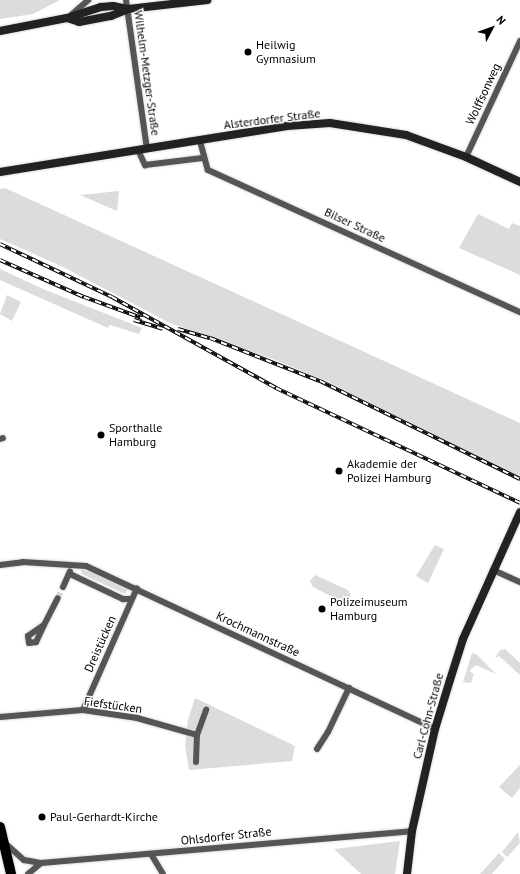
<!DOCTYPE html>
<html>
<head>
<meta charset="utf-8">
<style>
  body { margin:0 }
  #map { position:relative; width:520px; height:874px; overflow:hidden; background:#fff; font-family:"PT Sans",sans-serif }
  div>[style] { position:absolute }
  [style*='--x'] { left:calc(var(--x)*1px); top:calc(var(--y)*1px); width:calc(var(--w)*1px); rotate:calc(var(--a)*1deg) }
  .green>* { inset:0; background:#dcdcdc }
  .street-tunnel>* { height:6px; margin-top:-3px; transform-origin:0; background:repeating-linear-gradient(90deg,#d9d9d9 0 6px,transparent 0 9px) }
  .roads { filter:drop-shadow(0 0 1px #dbdbdb) drop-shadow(0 0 1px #dbdbdb) }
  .street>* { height:6px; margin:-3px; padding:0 3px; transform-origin:3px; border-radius:3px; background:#555 }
  .secondary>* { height:8px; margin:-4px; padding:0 4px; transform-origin:4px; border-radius:4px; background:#222 }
  .primary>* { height:10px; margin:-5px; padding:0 5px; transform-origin:5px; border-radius:5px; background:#000 }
  .rail>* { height:3.5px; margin-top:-1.75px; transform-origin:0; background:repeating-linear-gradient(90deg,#fff 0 6px,#000 0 12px); box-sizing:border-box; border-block:1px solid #000 }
  .dots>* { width:11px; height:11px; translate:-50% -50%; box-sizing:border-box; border:2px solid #fff; border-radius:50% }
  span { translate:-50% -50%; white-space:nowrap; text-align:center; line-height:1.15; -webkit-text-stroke:3px #fff; paint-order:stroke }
  .poi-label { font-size:12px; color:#000 }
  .left { translate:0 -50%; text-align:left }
  .street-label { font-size:12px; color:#000 }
  .north { position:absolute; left:472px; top:8px; width:40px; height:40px; -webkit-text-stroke:3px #fff; paint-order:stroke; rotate:49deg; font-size:11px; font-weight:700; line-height:16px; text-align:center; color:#000 }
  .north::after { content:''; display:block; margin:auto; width:14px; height:18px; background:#000; clip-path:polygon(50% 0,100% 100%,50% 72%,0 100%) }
</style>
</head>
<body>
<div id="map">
  <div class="green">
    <i style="clip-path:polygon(0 0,60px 0,33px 14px,0 19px)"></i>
    <i style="clip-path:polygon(5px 188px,520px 423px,520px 479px,326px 381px,275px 360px,170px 323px,61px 266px,0 239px,0 189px)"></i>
    <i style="clip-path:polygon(119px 191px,117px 211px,80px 195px)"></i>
    <i style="clip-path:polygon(478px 214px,509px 229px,512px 223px,520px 226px,520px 275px,459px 248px)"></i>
    <i style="clip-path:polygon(0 269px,43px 289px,142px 328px,139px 334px,110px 325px,108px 328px,0 280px)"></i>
    <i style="clip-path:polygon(7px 295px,21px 302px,12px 321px,0 314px)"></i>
    <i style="clip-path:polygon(435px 545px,444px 549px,428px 583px,416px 576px)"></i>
    <i style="clip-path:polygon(81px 569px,93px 573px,128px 589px,125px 594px,82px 574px)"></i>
    <i style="clip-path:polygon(315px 575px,348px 590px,351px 595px,349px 599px,342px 602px,313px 587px,310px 581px)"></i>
    <i style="clip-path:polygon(505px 649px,520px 663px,520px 675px,499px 656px,495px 658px,500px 650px)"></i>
    <i style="clip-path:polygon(472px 653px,476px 654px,496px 674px,476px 665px,469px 671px,474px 674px,471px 683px,463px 682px)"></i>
    <i style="clip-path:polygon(195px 698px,295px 746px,292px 761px,189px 770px,185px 746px,188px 720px)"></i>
    <i style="clip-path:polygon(520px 765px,520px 788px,512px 798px,499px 787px)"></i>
    <i style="clip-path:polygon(518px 832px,520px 843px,507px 857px,502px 852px)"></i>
    <i style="clip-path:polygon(400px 841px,395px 874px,361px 874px,334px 849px)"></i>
    <i style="clip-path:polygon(499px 853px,505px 859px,492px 874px,480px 874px)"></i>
  </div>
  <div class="street-tunnel">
    <i style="--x:58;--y:598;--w:12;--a:-66"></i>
  </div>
  <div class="roads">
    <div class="street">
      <i style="--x:126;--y:0;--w:150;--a:82"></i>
      <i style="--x:71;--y:15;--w:23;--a:-41"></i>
      <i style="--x:200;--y:141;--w:30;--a:75"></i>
      <i style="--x:208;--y:170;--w:343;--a:24.5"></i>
      <i style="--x:138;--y:150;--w:17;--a:65"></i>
      <i style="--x:145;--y:165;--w:58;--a:-6.9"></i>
      <i style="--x:466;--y:157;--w:128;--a:-65"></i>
      <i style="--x:0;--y:439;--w:3;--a:-18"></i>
      <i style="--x:0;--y:565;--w:23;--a:-7"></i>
      <i style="--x:23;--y:562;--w:63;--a:3.6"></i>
      <i style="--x:86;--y:566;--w:385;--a:25"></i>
      <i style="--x:493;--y:570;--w:30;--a:24"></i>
      <i style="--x:70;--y:574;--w:59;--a:25.3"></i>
      <i style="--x:123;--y:599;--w:8;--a:0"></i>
      <i style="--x:63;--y:587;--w:17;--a:-66"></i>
      <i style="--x:44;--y:625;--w:19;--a:115"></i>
      <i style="--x:36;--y:642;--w:7;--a:172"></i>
      <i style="--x:29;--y:643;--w:7;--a:-98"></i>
      <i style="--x:28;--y:636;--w:19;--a:-35"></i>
      <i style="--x:44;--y:625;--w:30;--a:-63"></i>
      <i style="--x:83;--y:710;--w:133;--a:-66.1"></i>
      <i style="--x:0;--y:717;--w:83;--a:-4.8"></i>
      <i style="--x:83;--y:710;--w:55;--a:8.4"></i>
      <i style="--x:137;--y:718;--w:62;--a:15.8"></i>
      <i style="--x:317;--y:749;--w:20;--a:-57"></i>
      <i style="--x:328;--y:732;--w:49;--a:-64.5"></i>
      <i style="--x:196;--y:762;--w:27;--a:-88"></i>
      <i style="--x:197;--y:735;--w:27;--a:-70"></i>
      <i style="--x:6;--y:844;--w:24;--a:42"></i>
      <i style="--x:24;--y:860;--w:17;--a:10"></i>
      <i style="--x:41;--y:863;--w:372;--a:-4.9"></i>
      <i style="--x:151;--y:854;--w:23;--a:59"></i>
      <i style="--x:28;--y:874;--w:17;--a:-40"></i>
    </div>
    <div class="secondary">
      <i style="--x:67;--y:18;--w:13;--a:18"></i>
      <i style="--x:79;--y:22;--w:33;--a:-11"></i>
      <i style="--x:111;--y:16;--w:18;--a:-22"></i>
      <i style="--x:128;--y:9;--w:80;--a:-6.5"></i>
      <i style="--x:0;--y:31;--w:68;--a:-11"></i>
      <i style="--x:67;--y:18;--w:36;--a:-18"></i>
      <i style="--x:101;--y:7;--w:12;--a:-5"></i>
      <i style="--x:113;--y:6;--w:15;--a:11"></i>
      <i style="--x:0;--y:172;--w:291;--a:-9.1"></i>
      <i style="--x:287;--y:126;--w:43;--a:-4"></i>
      <i style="--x:330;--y:123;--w:77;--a:9"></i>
      <i style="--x:406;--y:135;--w:64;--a:20.1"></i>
      <i style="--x:466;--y:157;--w:60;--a:24.8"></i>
      <i style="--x:407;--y:874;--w:43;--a:-83.4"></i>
      <i style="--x:412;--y:831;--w:105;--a:-77.3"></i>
      <i style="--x:435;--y:729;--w:51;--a:-73"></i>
      <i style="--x:450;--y:680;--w:43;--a:-72.4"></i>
      <i style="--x:463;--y:639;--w:139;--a:-65.8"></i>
    </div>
    <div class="primary">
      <i style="--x:0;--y:827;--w:48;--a:76.8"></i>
    </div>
  </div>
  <div class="rail">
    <i style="--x:0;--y:244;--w:124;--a:25.3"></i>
    <i style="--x:112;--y:297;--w:188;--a:29"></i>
    <i style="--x:276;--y:388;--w:270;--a:25.2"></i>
    <i style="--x:0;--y:260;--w:92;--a:23.8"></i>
    <i style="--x:84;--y:297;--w:62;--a:19.9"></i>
    <i style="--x:134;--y:320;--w:30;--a:17"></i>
    <i style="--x:178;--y:329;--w:33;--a:16"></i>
    <i style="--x:210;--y:338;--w:118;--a:21.4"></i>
    <i style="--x:320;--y:381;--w:223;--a:26.1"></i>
  </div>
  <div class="dots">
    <i style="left:248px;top:52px;background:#000"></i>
    <i style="left:101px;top:435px;background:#000"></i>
    <i style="left:339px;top:471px;background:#000"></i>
    <i style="left:322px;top:609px;background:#000"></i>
    <i style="left:42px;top:817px;background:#000"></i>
  </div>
  <div class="poi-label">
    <span class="left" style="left:256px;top:52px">Heilwig<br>Gymnasium</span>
    <span class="left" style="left:109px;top:435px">Sporthalle<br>Hamburg</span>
    <span class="left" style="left:347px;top:471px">Akademie der<br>Polizei Hamburg</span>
    <span class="left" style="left:330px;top:609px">Polizeimuseum<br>Hamburg</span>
    <span class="left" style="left:50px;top:817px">Paul-Gerhardt-Kirche</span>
  </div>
  <div class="street-label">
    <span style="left:147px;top:73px;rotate:82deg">Wilhelm-Metzger-Straße</span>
    <span style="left:483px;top:94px;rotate:-65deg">Wolffsonweg</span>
    <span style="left:272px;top:119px;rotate:-7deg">Alsterdorfer Straße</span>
    <span style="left:355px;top:225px;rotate:25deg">Bilser Straße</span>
    <span style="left:258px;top:634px;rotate:25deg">Krochmannstraße</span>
    <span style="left:100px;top:644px;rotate:-66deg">Dreistücken</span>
    <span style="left:113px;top:705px;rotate:8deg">Fiefstücken</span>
    <span style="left:428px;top:716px;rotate:-75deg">Carl-Cohn-Straße</span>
    <span style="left:226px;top:836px;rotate:-6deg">Ohlsdorfer Straße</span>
  </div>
  <div class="north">N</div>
</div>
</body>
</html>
